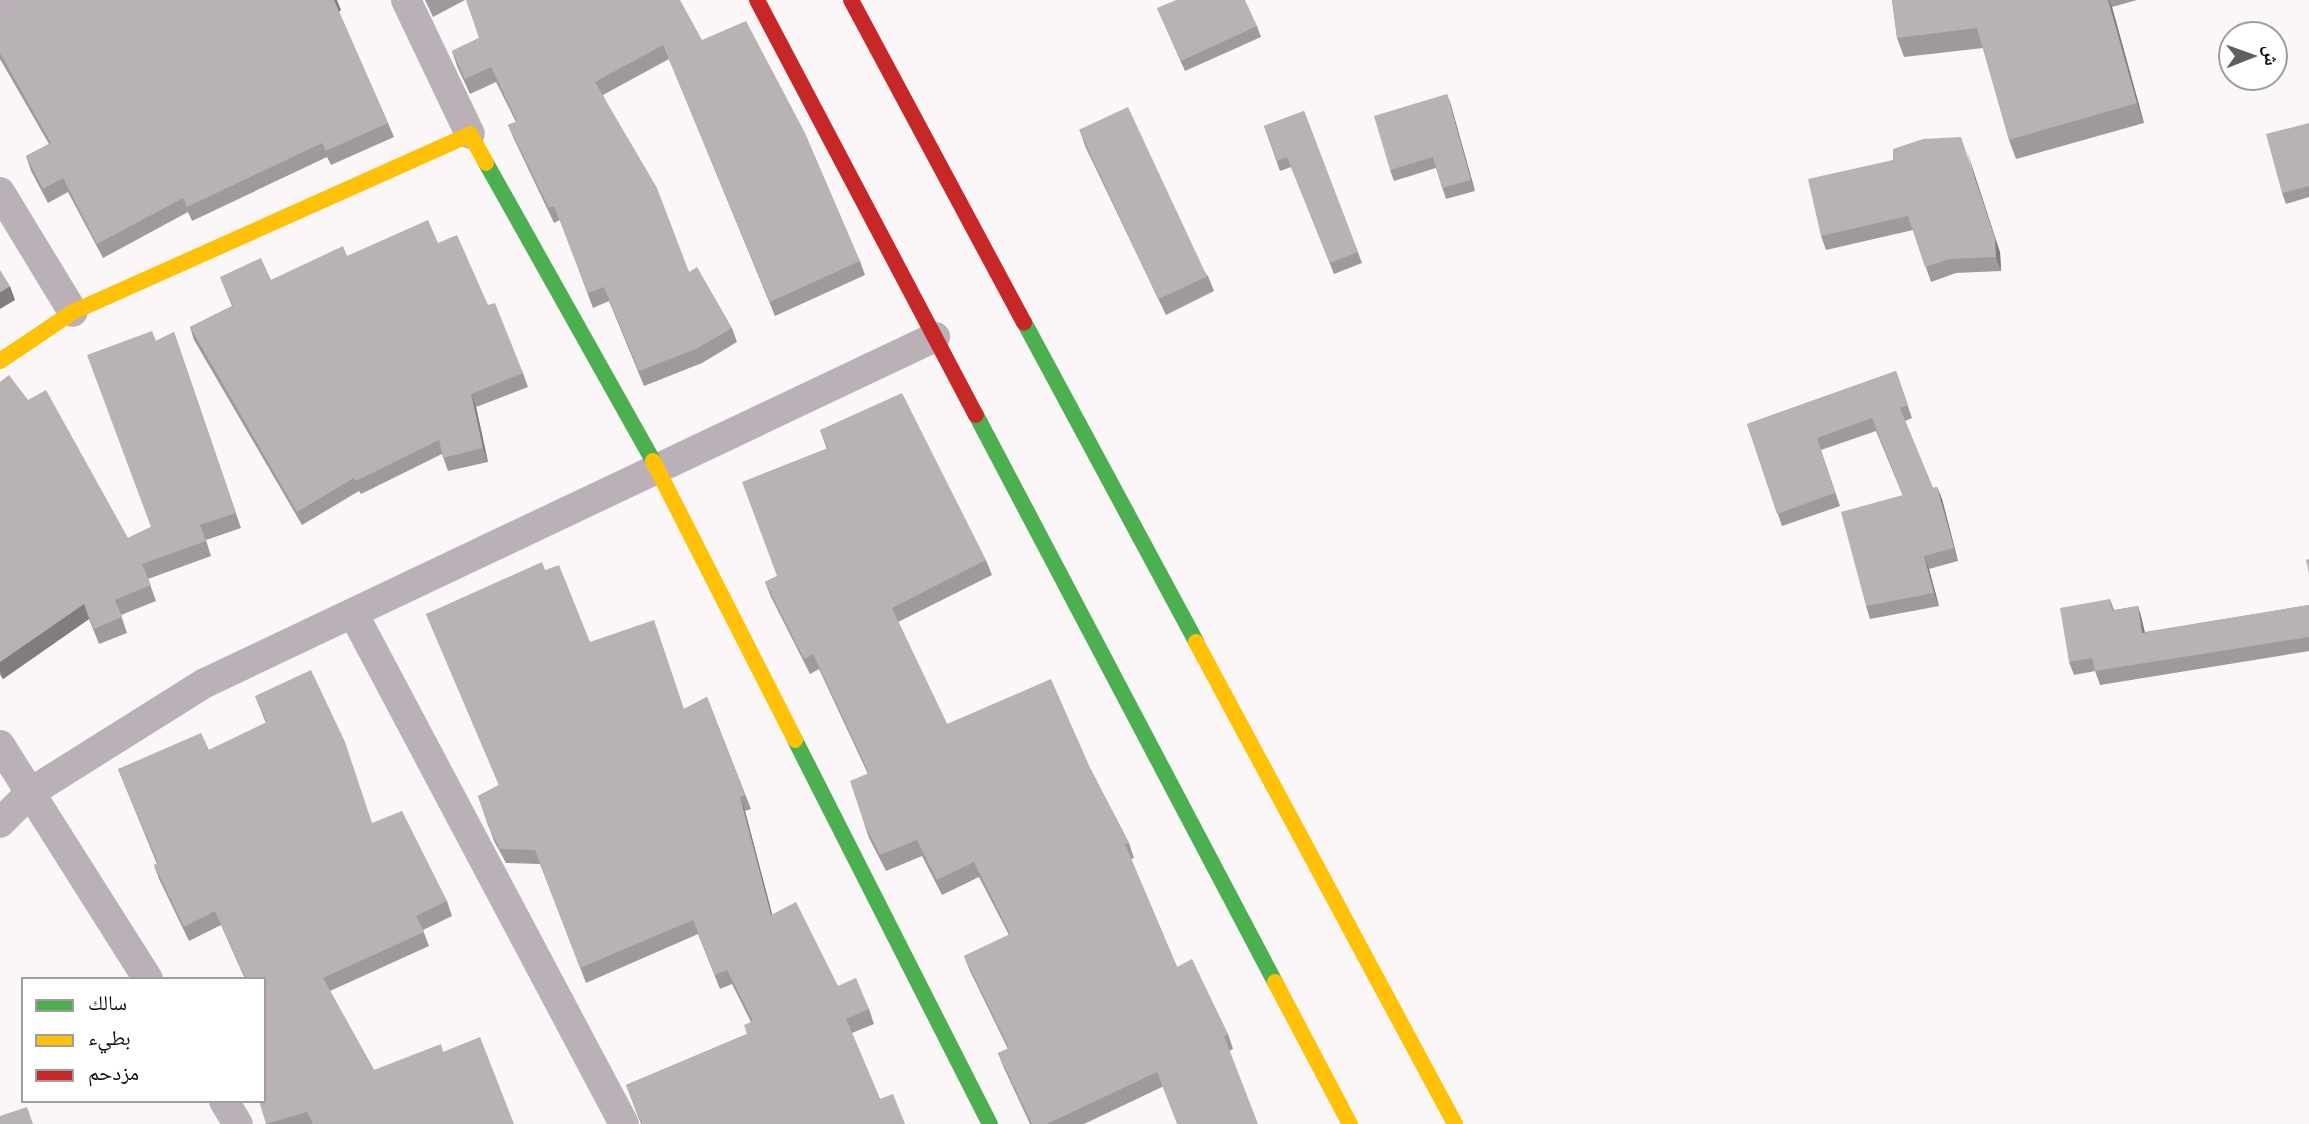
<!DOCTYPE html>
<html>
<head>
<meta charset="utf-8">
<style>
  body { margin:0 }
  #map { position:relative; width:2309px; height:1124px; overflow:hidden; background:#fbf6f7; font-family:Ubuntu,"Noto Naskh Arabic",sans-serif }
  div>[style] { position:absolute }
  [style*='--x'] { left:calc(var(--x)*1px); top:calc(var(--y)*1px); width:calc(var(--w)*1px); rotate:calc(var(--a)*1deg) }
  .street>* { height:30px; margin:-15px; padding:0 15px; transform-origin:15px; border-radius:15px; background:#bab0b7 }
  .fast>* { height:16px; margin:-8px; padding:0 8px; transform-origin:8px; border-radius:8px; background:#4caf50 }
  .slow>* { height:16px; margin:-8px; padding:0 8px; transform-origin:8px; border-radius:8px; background:#ffc107 }
  .jam>* { height:16px; margin:-8px; padding:0 8px; transform-origin:8px; border-radius:8px; background:#c62828 }
  .wall>* { inset:0; background:#9e999a }
  .shaded-wall>* { inset:0; background:#817d7d }
  .building>* { inset:0; background:#b8b2b3; transform-origin:0 0 }
  span { translate:-50% -50%; white-space:nowrap; text-align:center; line-height:1.15; -webkit-text-stroke:5px #fff; paint-order:stroke }
  .legend { position:absolute; left:21px; top:977px; width:245px; height:126px; box-sizing:border-box; background:#fff; border:2px solid #9f9d9e; margin:0; padding:9px 12px; list-style:none; font-size:21px; color:#100a0c }
  .legend li { display:flex; align-items:center; gap:14px; height:35px }
  .legend b { width:35px; border:2px solid #9f9d9e }
  .north { position:absolute; left:2218px; top:21px; width:70px; height:70px; box-sizing:border-box; background:#fff; border:2px solid #9f9d9e; border-radius:50%; rotate:89deg; font-size:19px; font-weight:700; line-height:28px; text-align:center; color:#100a0c }
  .north::after { content:''; display:block; margin:auto; width:24px; height:32px; background:#625d5e; clip-path:polygon(50% 0,100% 100%,50% 72%,0 100%) }
</style>
</head>
<body>
<div id="map">
  <div class="street">
    <i style="--x:406;--y:0;--w:148;--a:64.5"></i>
    <i style="--x:0;--y:12;--w:29;--a:-25"></i>
    <i style="--x:0;--y:192;--w:140;--a:58.7"></i>
    <i style="--x:353;--y:613;--w:578;--a:62.06"></i>
    <i style="--x:0;--y:745;--w:277;--a:57.7"></i>
    <i style="--x:0;--y:823;--w:44;--a:-45"></i>
    <i style="--x:31;--y:792;--w:205;--a:-32.1"></i>
    <i style="--x:205;--y:683;--w:808;--a:-25.36"></i>
    <i style="--x:224;--y:1101;--w:27;--a:59"></i>
  </div>
  <div class="fast">
    <i style="--x:486;--y:163;--w:342;--a:60.7"></i>
    <i style="--x:1024;--y:322;--w:363;--a:61.7"></i>
    <i style="--x:976;--y:415;--w:641;--a:62.2"></i>
    <i style="--x:795;--y:740;--w:431;--a:63.1"></i>
  </div>
  <div class="slow">
    <i style="--x:0;--y:361;--w:88;--a:-33.9"></i>
    <i style="--x:73;--y:312;--w:435;--a:-24.1"></i>
    <i style="--x:470;--y:134;--w:33;--a:61"></i>
    <i style="--x:653;--y:461;--w:313;--a:63"></i>
    <i style="--x:1196;--y:642;--w:547;--a:61.75"></i>
    <i style="--x:1275;--y:982;--w:161;--a:62.2"></i>
  </div>
  <div class="jam">
    <i style="--x:757;--y:0;--w:469;--a:62.2"></i>
    <i style="--x:851;--y:0;--w:366;--a:61.8"></i>
  </div>
  <div class="wall">
    <i style="clip-path:polygon(425px 0,465px 0,433px 17px)"></i>
    <i style="clip-path:polygon(1892px 0,2137px 0,2112px 7px,2144px 123px,2016px 159px,2009px 140px,1983px 48px,1904px 57px,1897px 38px)"></i>
    <i style="clip-path:polygon(36px 2px,341px 10px,339px 12px,388px 123px,394px 137px,331px 165px,327px 157px,192px 221px,188px 212px,103px 258px,68px 192px,48px 203px,31px 171px,26px 156px,49px 144px,0 59px,0 18px)"></i>
    <i style="clip-path:polygon(1157px 8px,1257px 26px,1261px 37px,1185px 71px)"></i>
    <i style="clip-path:polygon(479px 38px,702px 40px,860px 261px,865px 275px,775px 316px,669px 59px,603px 95px,689px 272px,732px 328px,737px 342px,702px 363px,644px 386px,609px 301px,593px 308px,560px 220px,554px 223px,514px 139px,508px 125px,516px 122px,496px 82px,470px 94px,457px 66px,452px 51px)"></i>
    <i style="clip-path:polygon(1447px 94px,1475px 191px,1446px 199px,1436px 168px,1394px 181px,1390px 170px)"></i>
    <i style="clip-path:polygon(1304px 111px,1362px 263px,1334px 274px,1291px 167px,1280px 171px,1264px 126px)"></i>
    <i style="clip-path:polygon(2309px 123px,2309px 197px,2286px 204px,2282px 193px)"></i>
    <i style="clip-path:polygon(1080px 131px,1208px 276px,1214px 291px,1166px 315px,1085px 146px)"></i>
    <i style="clip-path:polygon(1893px 160px,2000px 252px,2001px 271px,1956px 273px,1931px 282px,1913px 230px,1826px 250px,1821px 236px)"></i>
    <i style="clip-path:polygon(438px 243px,488px 305px,523px 373px,528px 387px,476px 407px,488px 462px,448px 471px,442px 454px,361px 494px,359px 491px,302px 525px,194px 340px,190px 327px,232px 306px,220px 277px,271px 280px,347px 256px)"></i>
    <i style="clip-path:polygon(174px 332px,241px 528px,206px 540px,211px 556px,148px 579px,156px 601px,121px 615px,127px 633px,99px 644px,89px 619px,3px 679px,0 675px,0 382px,128px 538px,151px 527px,156px 341px)"></i>
    <i style="clip-path:polygon(1896px 371px,1912px 418px,1905px 421px,1933px 488px,1937px 487px,1942px 499px,1958px 561px,1929px 569px,1939px 606px,1870px 619px,1866px 606px,1903px 496px,1876px 431px,1821px 450px,1840px 506px,1782px 526px,1747px 424px)"></i>
    <i style="clip-path:polygon(820px 430px,986px 560px,992px 575px,898px 622px,947px 724px,1091px 770px,1129px 843px,1134px 858px,1131px 859px,1177px 967px,1228px 1034px,1233px 1049px,1162px 1087px,1084px 1124px,1030px 1124px,1004px 1068px,998px 1053px,1008px 1049px,970px 971px,964px 956px,1009px 935px,979px 877px,942px 895px,922px 856px,886px 871px,869px 838px,864px 823px,868px 774px,819px 669px,810px 674px,771px 597px,765px 582px,777px 576px,827px 449px)"></i>
    <i style="clip-path:polygon(545px 570px,590px 642px,684px 709px,707px 697px,751px 809px,745px 811px,772px 914px,838px 986px,869px 1009px,874px 1024px,852px 1033px,880px 1099px,905px 1124px,641px 1124px,626px 1085px,747px 1034px,751px 1022px,732px 984px,720px 989px,698px 934px,586px 983px,540px 864px,506px 863px,494px 841px,478px 796px,499px 785px,426px 614px)"></i>
    <i style="clip-path:polygon(2110px 599px,2114px 610px,2138px 606px,2142px 620px,2145px 632px,2309px 605px,2309px 651px,2100px 685px,2095px 671px,2074px 675px,2069px 662px)"></i>
    <i style="clip-path:polygon(255px 696px,372px 823px,447px 901px,452px 916px,423px 930px,429px 946px,330px 991px,374px 1070px,443px 1052px,514px 1124px,266px 1124px,264px 979px,245px 979px,221px 925px,189px 941px,159px 879px,154px 865px,157px 864px,118px 769px,209px 750px,266px 723px)"></i>
  </div>
  <div class="shaded-wall">
    <i style="clip-path:polygon(333px 0,337px 0,341px 10px,338px 12px)"></i>
    <i style="clip-path:polygon(2108px 0,2109px 0,2112px 7px,2144px 123px,2137px 103px)"></i>
    <i style="clip-path:polygon(1447px 94px,1451px 105px,1475px 191px,1471px 180px)"></i>
    <i style="clip-path:polygon(1967px 151px,2000px 252px,2001px 271px,1996px 257px)"></i>
    <i style="clip-path:polygon(10px 286px,15px 300px,0 309px,0 292px)"></i>
    <i style="clip-path:polygon(471px 394px,476px 407px,488px 462px,483px 448px)"></i>
    <i style="clip-path:polygon(1937px 487px,1942px 499px,1958px 561px,1954px 548px)"></i>
    <i style="clip-path:polygon(1924px 556px,1929px 569px,1939px 606px,1934px 593px)"></i>
    <i style="clip-path:polygon(84px 604px,89px 619px,3px 679px,0 671px,0 662px)"></i>
    <i style="clip-path:polygon(2138px 606px,2142px 620px,2147px 646px,2142px 633px)"></i>
    <i style="clip-path:polygon(740px 797px,745px 811px,776px 929px,771px 915px)"></i>
  </div>
  <div class="building">
    <i style="clip-path:polygon(30px 0,34px 0,36px 2px,41px 0,334px 0,388px 123px,326px 151px,322px 143px,187px 207px,183px 198px,97px 244px,63px 178px,43px 189px,26px 156px,51px 143px,0 53px,0 18px)"></i>
    <i style="clip-path:polygon(466px 0,680px 0,702px 40px,746px 21px,805px 133px,860px 261px,770px 302px,663px 45px,595px 82px,657px 188px,689px 272px,697px 267px,732px 328px,696px 349px,639px 371px,604px 287px,588px 293px,554px 206px,549px 208px,508px 125px,517px 121px,491px 67px,465px 79px,452px 51px,479px 38px)"></i>
    <i style="clip-path:polygon(1176px 0,1245px 0,1257px 26px,1181px 61px,1157px 8px)"></i>
    <i style="clip-path:polygon(1892px 0,2108px 0,2137px 103px,2009px 140px,1977px 28px,1897px 38px)"></i>
    <i style="clip-path:polygon(1447px 94px,1471px 180px,1442px 188px,1433px 157px,1390px 170px,1374px 116px)"></i>
    <i style="left:1128px;top:107px;width:187px;height:54px;rotate:65deg"></i>
    <i style="clip-path:polygon(1304px 111px,1358px 252px,1330px 263px,1287px 157px,1277px 161px,1264px 126px)"></i>
    <i style="clip-path:polygon(2309px 123px,2309px 186px,2282px 193px,2266px 134px)"></i>
    <i style="clip-path:polygon(1961px 137px,1995px 238px,1996px 257px,1950px 259px,1925px 267px,1908px 216px,1821px 236px,1808px 179px,1893px 160px,1893px 149px,1923px 139px)"></i>
    <i style="clip-path:polygon(428px 220px,438px 243px,457px 235px,488px 305px,495px 303px,523px 373px,471px 394px,483px 448px,443px 458px,439px 440px,356px 481px,354px 478px,297px 512px,190px 327px,233px 306px,220px 277px,261px 258px,271px 280px,343px 246px,347px 256px)"></i>
    <i style="clip-path:polygon(0 270px,10px 286px,0 292px)"></i>
    <i style="clip-path:polygon(152px 331px,156px 341px,174px 332px,236px 513px,200px 525px,206px 541px,142px 564px,151px 585px,115px 600px,122px 617px,94px 629px,84px 604px,0 662px,0 382px,9px 375px,28px 400px,46px 390px,128px 538px,151px 527px,87px 355px)"></i>
    <i style="clip-path:polygon(1896px 371px,1908px 405px,1900px 408px,1933px 488px,1937px 487px,1954px 548px,1924px 556px,1934px 593px,1866px 606px,1841px 512px,1903px 495px,1872px 418px,1817px 438px,1835px 493px,1777px 514px,1747px 424px)"></i>
    <i style="clip-path:polygon(902px 393px,986px 560px,892px 608px,947px 724px,1051px 679px,1091px 770px,1129px 843px,1125px 844px,1177px 967px,1192px 959px,1228px 1034px,1224px 1036px,1258px 1124px,1177px 1124px,1157px 1072px,1047px 1124px,1032px 1124px,998px 1053px,1009px 1048px,964px 956px,1010px 934px,974px 862px,937px 880px,917px 840px,880px 855px,864px 823px,850px 781px,869px 773px,813px 654px,804px 659px,765px 582px,777px 576px,742px 482px,828px 448px,820px 430px)"></i>
    <i style="clip-path:polygon(2309px 559px,2309px 574px,2306px 560px)"></i>
    <i style="clip-path:polygon(542px 562px,545px 570px,559px 565px,590px 642px,654px 620px,684px 709px,707px 697px,745px 795px,740px 797px,771px 915px,796px 902px,838px 986px,856px 978px,869px 1009px,846px 1019px,880px 1099px,893px 1094px,905px 1124px,642px 1124px,626px 1085px,747px 1034px,744px 1025px,753px 1021px,727px 970px,715px 975px,693px 920px,580px 968px,535px 850px,500px 849px,488px 826px,478px 796px,499px 785px,426px 614px)"></i>
    <i style="clip-path:polygon(2110px 599px,2112px 611px,2138px 606px,2142px 633px,2309px 605px,2309px 637px,2095px 671px,2092px 658px,2069px 662px,2060px 608px)"></i>
    <i style="clip-path:polygon(311px 670px,345px 742px,372px 823px,402px 811px,447px 901px,416px 916px,424px 932px,323px 978px,374px 1070px,441px 1044px,443px 1052px,480px 1037px,514px 1124px,313px 1124px,307px 1112px,266px 1124px,259px 1101px,264px 1101px,264px 979px,246px 979px,215px 911px,184px 927px,154px 865px,158px 863px,118px 769px,201px 733px,209px 750px,267px 722px,255px 696px)"></i>
    <i style="clip-path:polygon(27px 1107px,33px 1124px,0 1124px,0 1116px)"></i>
  </div>
  <ul class="legend">
  <li><b style="height:9px;background:#4caf50"></b>سالك</li>
  <li><b style="height:9px;background:#ffc107"></b>بطيء</li>
  <li><b style="height:9px;background:#c62828"></b>مزدحم</li>
  </ul>
  <div class="north">ش</div>
</div>
</body>
</html>
